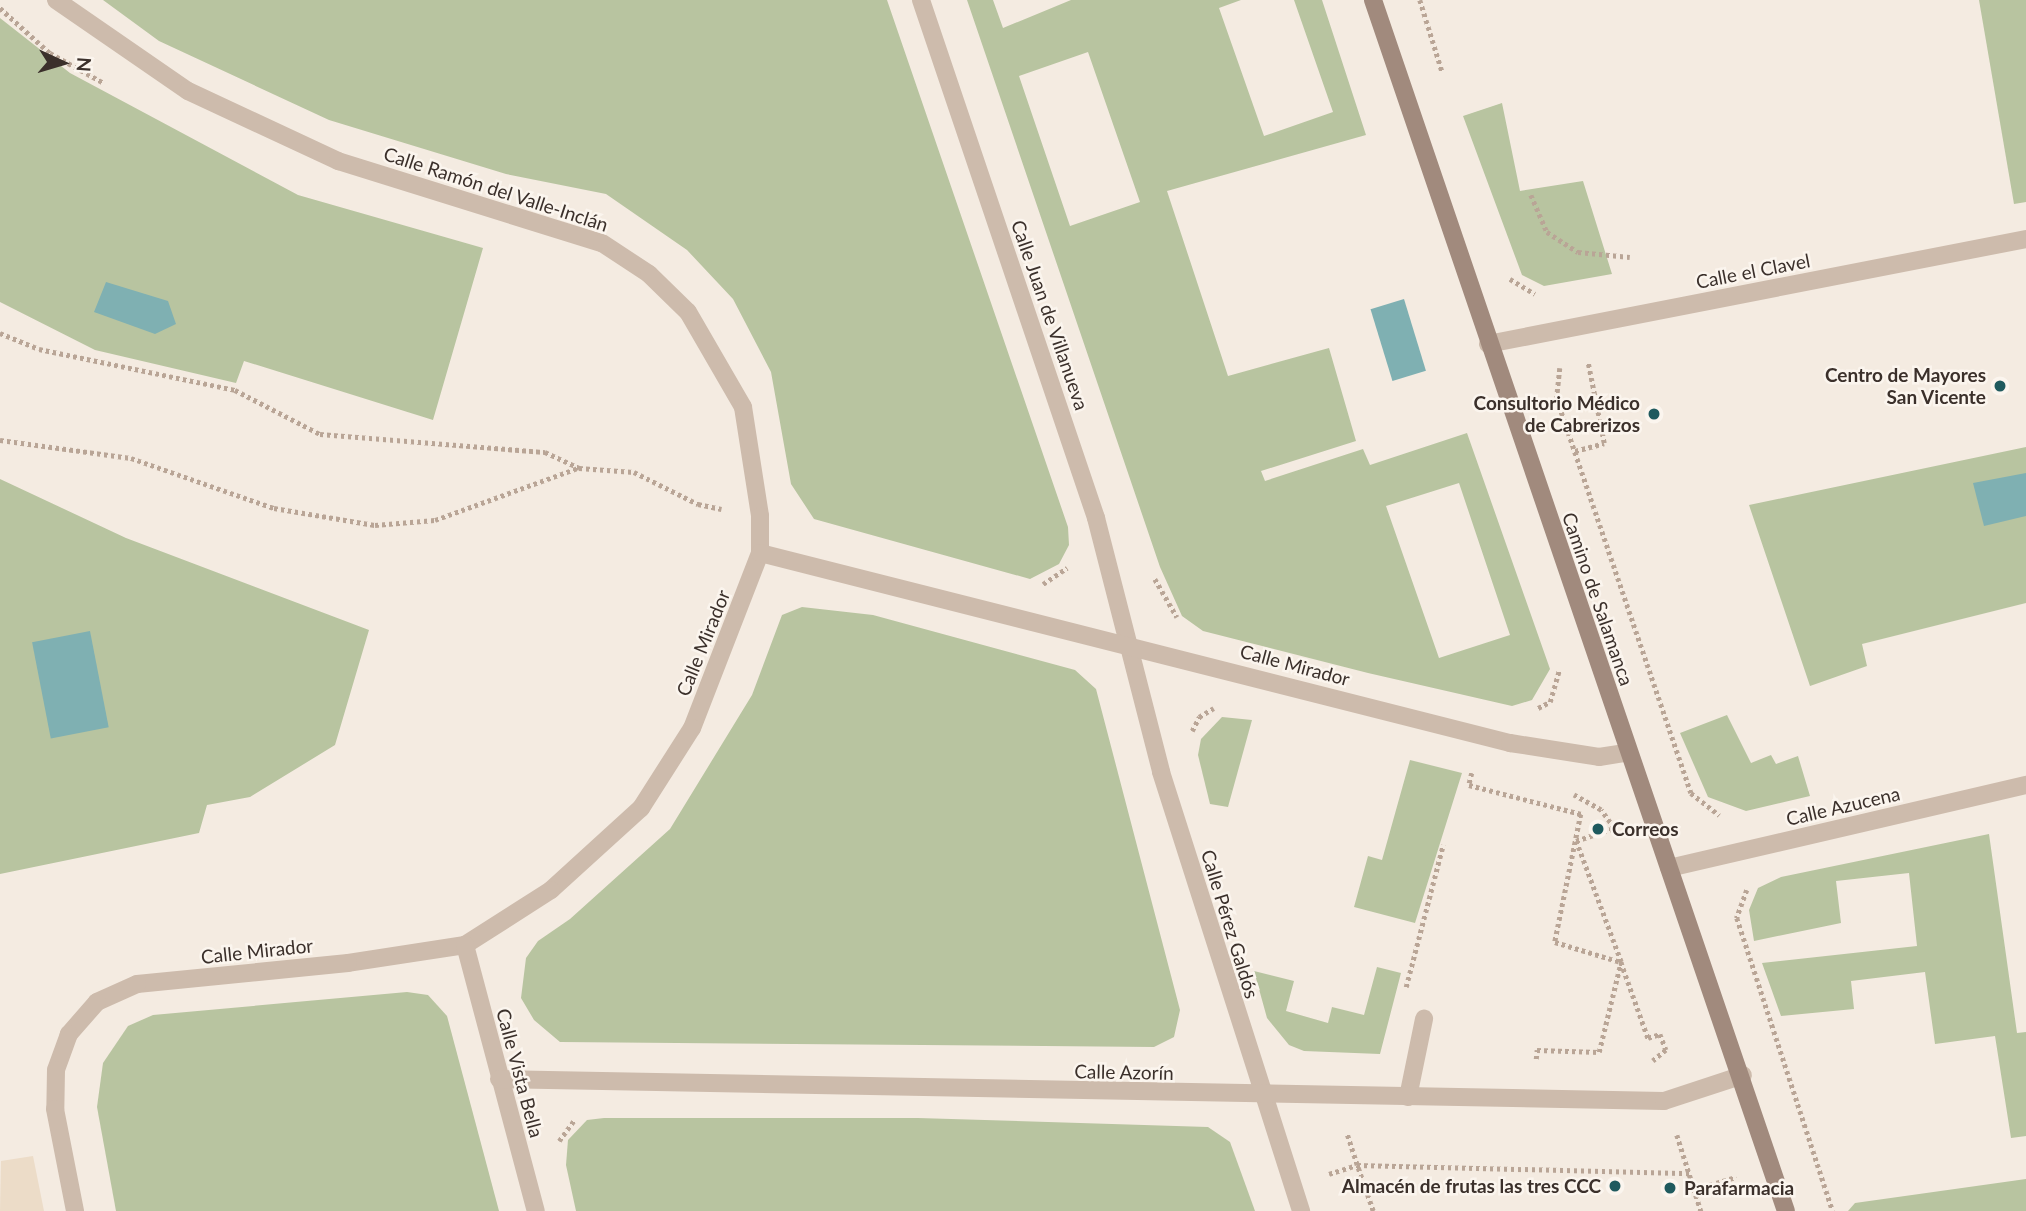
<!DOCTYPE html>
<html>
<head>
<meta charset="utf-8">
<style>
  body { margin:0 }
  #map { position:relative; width:2026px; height:1211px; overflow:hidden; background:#f4ebe1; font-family:Lato,sans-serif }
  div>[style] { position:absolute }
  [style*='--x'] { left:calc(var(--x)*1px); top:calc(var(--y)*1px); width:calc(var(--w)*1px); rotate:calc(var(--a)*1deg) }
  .green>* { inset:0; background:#b8c4a0 }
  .plaza>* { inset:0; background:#ecdcc8 }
  .water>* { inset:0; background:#7fb0b2; transform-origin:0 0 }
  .path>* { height:4.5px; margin-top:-2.25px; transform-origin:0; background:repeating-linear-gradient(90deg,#b9a596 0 3.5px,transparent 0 7px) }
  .lane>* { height:18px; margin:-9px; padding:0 9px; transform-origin:9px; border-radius:9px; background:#cdbbac }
  .street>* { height:18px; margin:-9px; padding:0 9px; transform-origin:9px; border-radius:9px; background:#cdbbac }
  .secondary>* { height:18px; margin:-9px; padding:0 9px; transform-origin:9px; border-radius:9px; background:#a18a7d }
  .dots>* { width:19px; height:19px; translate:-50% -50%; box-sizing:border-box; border:4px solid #fbf5ee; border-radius:50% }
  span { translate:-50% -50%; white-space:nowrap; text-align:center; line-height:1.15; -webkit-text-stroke:5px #fbf5ee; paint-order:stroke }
  .street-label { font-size:19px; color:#3b302b }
  .poi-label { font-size:19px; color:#3b302b; font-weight:700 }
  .right { translate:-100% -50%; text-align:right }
  .left { translate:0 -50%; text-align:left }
  .north { position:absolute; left:28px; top:28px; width:70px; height:70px; -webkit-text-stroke:5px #fbf5ee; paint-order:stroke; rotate:94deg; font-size:19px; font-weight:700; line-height:28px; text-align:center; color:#3b302b }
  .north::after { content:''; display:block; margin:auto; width:24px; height:32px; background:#3b302b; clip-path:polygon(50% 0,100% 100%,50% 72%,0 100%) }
</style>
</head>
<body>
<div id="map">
  <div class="green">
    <i style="clip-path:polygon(103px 0,887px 0,1068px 527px,1069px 545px,1059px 564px,1030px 579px,814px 519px,791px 484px,771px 372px,733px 299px,687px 250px,606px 194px,506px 174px,329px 120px,159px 41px)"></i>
    <i style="clip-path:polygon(evenodd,967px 0,993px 0,1003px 28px,1071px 0,1241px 0,1219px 8px,1264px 136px,1333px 112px,1294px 0,1322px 0,1366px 135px,1167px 191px,1228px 376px,1329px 348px,1356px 441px,1261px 471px,1265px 481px,1363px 449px,1370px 465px,1467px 433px,1550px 669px,1532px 700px,1512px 706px,1368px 673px,1203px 631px,1182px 616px,1160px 567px,967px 0,1088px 52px,1140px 202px,1070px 226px,1019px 76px,1088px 52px,967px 0,1459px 483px,1510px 635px,1439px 658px,1386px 506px,1459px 483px)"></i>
    <i style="clip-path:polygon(1979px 0,2026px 0,2026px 202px,2014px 204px)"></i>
    <i style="clip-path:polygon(0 18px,70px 73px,298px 195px,483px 248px,433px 420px,244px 361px,236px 383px,95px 350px,0 302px)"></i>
    <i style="clip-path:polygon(1502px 103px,1520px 191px,1583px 181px,1612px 274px,1544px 286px,1522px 275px,1463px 116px)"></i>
    <i style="clip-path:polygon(2026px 447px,2026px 603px,1862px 644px,1867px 666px,1810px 686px,1749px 505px)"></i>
    <i style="clip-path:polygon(0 479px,126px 538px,369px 630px,335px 745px,250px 797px,207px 805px,199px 833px,0 874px)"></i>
    <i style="clip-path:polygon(802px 607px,873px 615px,1075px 670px,1096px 689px,1180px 1010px,1174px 1037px,1154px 1047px,560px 1042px,534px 1020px,521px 998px,526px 958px,538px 941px,570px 919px,670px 829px,752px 695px,782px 615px)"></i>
    <i style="clip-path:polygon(1727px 715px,1751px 763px,1771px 755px,1776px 764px,1798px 756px,1810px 796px,1746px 811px,1708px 797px,1680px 733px)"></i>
    <i style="clip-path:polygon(1222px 717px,1252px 720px,1228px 807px,1210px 804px,1198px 755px,1201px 739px)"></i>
    <i style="clip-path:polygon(1410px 760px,1462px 773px,1415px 923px,1354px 907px,1368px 856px,1382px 860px)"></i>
    <i style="clip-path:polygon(1989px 834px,2017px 1033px,2026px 1032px,2026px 1136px,2011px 1138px,1995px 1036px,1935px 1044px,1925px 972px,1851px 981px,1854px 1009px,1781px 1016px,1762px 963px,1917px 946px,1909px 873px,1836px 881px,1841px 923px,1754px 941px,1749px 910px,1758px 888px,1781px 877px)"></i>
    <i style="clip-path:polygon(1377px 967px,1401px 973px,1380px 1054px,1304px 1051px,1289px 1045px,1267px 1018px,1254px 971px,1294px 981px,1286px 1011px,1328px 1023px,1332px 1007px,1364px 1015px)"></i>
    <i style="clip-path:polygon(407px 992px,428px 995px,447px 1016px,499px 1211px,116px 1211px,97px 1107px,103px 1063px,128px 1026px,153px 1015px)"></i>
    <i style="clip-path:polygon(604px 1118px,918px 1118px,1208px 1127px,1230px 1142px,1255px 1211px,576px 1211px,566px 1165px,568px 1140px,587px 1120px)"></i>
    <i style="clip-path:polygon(2026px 1179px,2026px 1211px,1848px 1211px,1855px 1203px)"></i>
  </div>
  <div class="plaza">
    <i style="clip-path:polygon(33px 1156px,44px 1211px,0 1211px,1px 1161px)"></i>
  </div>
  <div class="water">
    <i style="clip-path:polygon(106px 282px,168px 301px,176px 324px,155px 334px,94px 312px)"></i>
    <i style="left:1404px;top:299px;width:75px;height:35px;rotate:73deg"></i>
    <i style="clip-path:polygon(2026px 473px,2026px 516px,1984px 526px,1973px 483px)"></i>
    <i style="left:90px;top:631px;width:98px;height:59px;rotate:79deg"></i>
  </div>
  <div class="path">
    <i style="--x:1420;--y:0;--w:74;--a:72.8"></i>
    <i style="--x:0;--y:8;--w:67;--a:42"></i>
    <i style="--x:50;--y:53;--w:60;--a:29.1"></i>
    <i style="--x:1531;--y:195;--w:40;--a:66.6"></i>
    <i style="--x:1547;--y:232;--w:37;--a:33"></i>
    <i style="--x:1578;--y:252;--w:52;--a:5.5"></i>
    <i style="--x:1510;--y:279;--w:29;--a:31"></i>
    <i style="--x:0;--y:333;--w:42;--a:22.3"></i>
    <i style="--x:39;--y:349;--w:200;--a:11.8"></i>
    <i style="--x:235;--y:390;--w:96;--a:27.4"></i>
    <i style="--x:320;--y:434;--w:226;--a:4.6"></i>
    <i style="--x:545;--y:452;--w:38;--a:25"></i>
    <i style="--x:579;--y:468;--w:55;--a:4.2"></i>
    <i style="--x:634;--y:472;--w:72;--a:26.6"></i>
    <i style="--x:698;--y:504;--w:24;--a:12"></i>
    <i style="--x:1560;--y:368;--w:31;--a:96"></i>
    <i style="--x:1557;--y:399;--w:416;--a:71.2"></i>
    <i style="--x:1691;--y:793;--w:36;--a:38"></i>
    <i style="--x:0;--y:440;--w:132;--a:7.8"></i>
    <i style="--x:131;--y:458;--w:151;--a:19.3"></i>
    <i style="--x:274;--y:508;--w:102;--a:9.6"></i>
    <i style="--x:375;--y:525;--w:60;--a:-4.8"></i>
    <i style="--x:435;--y:520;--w:152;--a:-20"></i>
    <i style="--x:1575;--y:451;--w:30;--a:-15"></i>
    <i style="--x:1604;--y:443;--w:82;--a:-101.3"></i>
    <i style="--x:1155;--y:579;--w:44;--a:59.9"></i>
    <i style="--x:1043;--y:584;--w:29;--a:-34"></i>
    <i style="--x:1538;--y:708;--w:13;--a:-27"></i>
    <i style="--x:1550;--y:702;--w:33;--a:-74"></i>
    <i style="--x:1192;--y:731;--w:16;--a:-63"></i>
    <i style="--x:1199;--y:717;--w:17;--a:-31"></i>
    <i style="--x:1472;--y:773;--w:12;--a:104"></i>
    <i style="--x:1469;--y:785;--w:116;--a:14.5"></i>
    <i style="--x:1581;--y:814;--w:131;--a:101.5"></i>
    <i style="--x:1555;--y:942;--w:69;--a:16.9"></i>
    <i style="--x:1621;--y:962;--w:81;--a:70.4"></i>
    <i style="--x:1648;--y:1038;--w:13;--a:-18"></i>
    <i style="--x:1660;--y:1034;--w:17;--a:69"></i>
    <i style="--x:1666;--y:1050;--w:17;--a:140"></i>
    <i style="--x:1747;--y:890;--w:30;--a:110"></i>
    <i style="--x:1737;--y:918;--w:308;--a:71.9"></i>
    <i style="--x:1406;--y:987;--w:147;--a:-75.4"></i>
    <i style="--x:1536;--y:1059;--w:9;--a:-84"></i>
    <i style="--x:1537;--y:1050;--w:62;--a:1.8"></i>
    <i style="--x:1599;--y:1052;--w:93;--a:-76.3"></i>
    <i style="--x:1621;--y:962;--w:129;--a:-110.4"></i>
    <i style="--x:1576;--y:841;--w:40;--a:-18.9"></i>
    <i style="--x:1614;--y:828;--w:22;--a:-126"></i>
    <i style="--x:1601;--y:810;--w:31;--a:-151"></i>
    <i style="--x:1677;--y:1135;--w:80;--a:72.5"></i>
    <i style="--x:559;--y:1141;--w:26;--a:-54"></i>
    <i style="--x:1329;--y:1174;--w:29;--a:-18"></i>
    <i style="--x:1357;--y:1165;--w:33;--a:-108"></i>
    <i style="--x:1696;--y:1189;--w:42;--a:-16.7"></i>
    <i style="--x:1373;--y:1211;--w:49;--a:-109.2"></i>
    <i style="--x:1357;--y:1165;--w:334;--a:1.4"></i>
  </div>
  <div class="lane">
    <i style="--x:1408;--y:1097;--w:80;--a:-78.4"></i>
  </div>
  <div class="street">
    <i style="--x:56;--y:0;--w:160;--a:34.6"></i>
    <i style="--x:188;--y:91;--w:166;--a:25"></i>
    <i style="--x:338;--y:161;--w:276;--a:17.3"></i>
    <i style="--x:602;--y:243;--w:56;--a:33.4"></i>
    <i style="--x:649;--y:274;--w:54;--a:44.3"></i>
    <i style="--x:688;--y:312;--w:110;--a:59.9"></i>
    <i style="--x:743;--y:407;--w:110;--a:81.1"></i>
    <i style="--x:760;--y:516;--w:37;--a:90"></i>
    <i style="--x:760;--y:553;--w:188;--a:111.2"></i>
    <i style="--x:692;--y:728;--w:95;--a:122.5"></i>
    <i style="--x:641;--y:808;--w:122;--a:137.7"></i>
    <i style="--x:551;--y:890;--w:102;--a:147.4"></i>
    <i style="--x:465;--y:945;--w:118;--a:171.3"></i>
    <i style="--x:348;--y:963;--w:212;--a:174.3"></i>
    <i style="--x:137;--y:984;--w:44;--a:155.8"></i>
    <i style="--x:97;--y:1002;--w:43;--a:131.2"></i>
    <i style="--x:69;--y:1034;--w:38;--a:110"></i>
    <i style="--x:56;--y:1070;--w:39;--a:91"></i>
    <i style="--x:55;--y:1109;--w:104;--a:78.9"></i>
    <i style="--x:921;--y:0;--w:547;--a:71.33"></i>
    <i style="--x:1096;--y:518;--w:262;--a:75.6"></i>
    <i style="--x:1161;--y:772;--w:461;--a:72.3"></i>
    <i style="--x:1488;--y:344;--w:548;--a:-11.04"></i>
    <i style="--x:760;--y:553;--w:774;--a:14.22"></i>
    <i style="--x:1510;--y:743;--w:90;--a:8.9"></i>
    <i style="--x:1599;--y:757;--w:30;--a:-9"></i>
    <i style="--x:1669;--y:868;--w:367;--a:-13.1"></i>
    <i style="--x:465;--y:945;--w:275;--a:75.1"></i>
    <i style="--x:499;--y:1079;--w:1165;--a:1.08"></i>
    <i style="--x:1664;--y:1101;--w:83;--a:-18.2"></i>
  </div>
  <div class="secondary">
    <i style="--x:1373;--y:0;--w:1279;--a:71.17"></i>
  </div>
  <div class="dots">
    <i style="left:2000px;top:386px;background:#1f5a5e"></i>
    <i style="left:1654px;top:414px;background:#1f5a5e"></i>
    <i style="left:1598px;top:829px;background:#1f5a5e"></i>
    <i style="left:1615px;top:1186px;background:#1f5a5e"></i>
    <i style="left:1670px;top:1188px;background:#1f5a5e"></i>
  </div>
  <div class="street-label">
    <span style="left:496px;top:189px;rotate:18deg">Calle Ramón del Valle-Inclán</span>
    <span style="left:1753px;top:271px;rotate:-11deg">Calle el Clavel</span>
    <span style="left:1050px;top:315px;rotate:71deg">Calle Juan de Villanueva</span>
    <span style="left:1598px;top:599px;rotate:71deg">Camino de Salamanca</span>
    <span style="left:703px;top:643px;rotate:-68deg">Calle Mirador</span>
    <span style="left:1295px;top:665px;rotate:15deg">Calle Mirador</span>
    <span style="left:1843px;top:806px;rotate:-13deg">Calle Azucena</span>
    <span style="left:1230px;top:924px;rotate:73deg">Calle Pérez Galdós</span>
    <span style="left:257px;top:951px;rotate:-6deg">Calle Mirador</span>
    <span style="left:1124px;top:1072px;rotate:1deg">Calle Azorín</span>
    <span style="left:520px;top:1073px;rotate:75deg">Calle Vista Bella</span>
  </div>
  <div class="poi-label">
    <span class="right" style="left:1986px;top:386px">Centro de Mayores<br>San Vicente</span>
    <span class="right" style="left:1640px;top:414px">Consultorio Médico<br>de Cabrerizos</span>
    <span class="left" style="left:1612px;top:829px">Correos</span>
    <span class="right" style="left:1601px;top:1186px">Almacén de frutas las tres CCC</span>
    <span class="left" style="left:1684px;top:1188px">Parafarmacia</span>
  </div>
  <div class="north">N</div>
</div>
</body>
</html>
